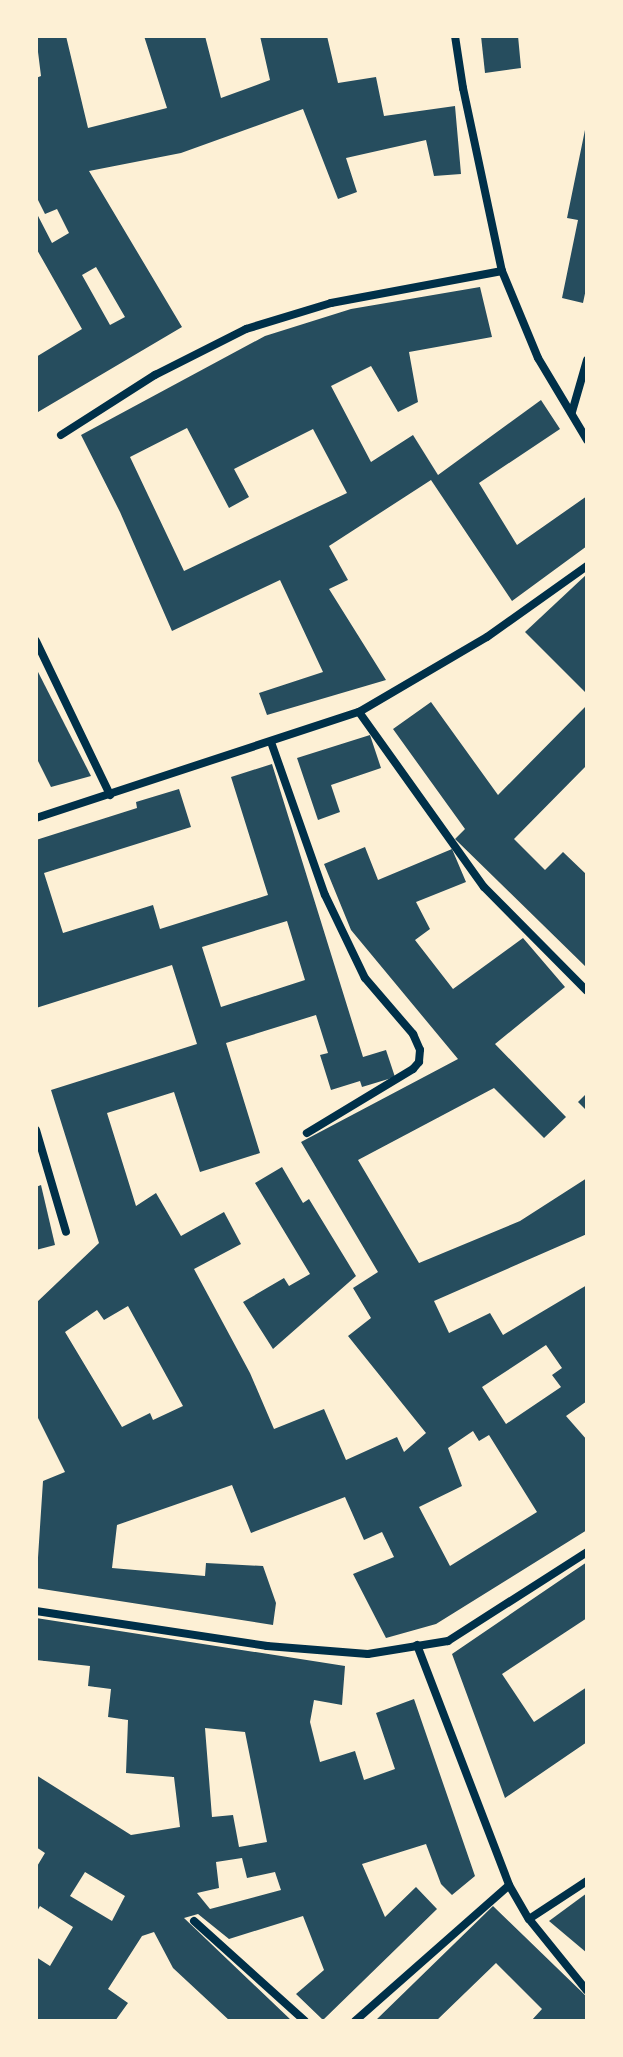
<!DOCTYPE html>
<html>
<head>
<meta charset="utf-8">
<style>
  body { margin:0 }
  #map { position:relative; width:623px; height:2057px; overflow:hidden; background:#fdf0d5; font-family:Lora,serif }
  div>[style] { position:absolute }
  [style*='--x'] { left:calc(var(--x)*1px); top:calc(var(--y)*1px); width:calc(var(--w)*1px); rotate:calc(var(--a)*1deg) }
  .building>* { inset:0; background:#264d5e }
  .minor>* { height:8px; margin:-4px; padding:0 4px; transform-origin:4px; border-radius:4px; background:#003049 }
  span { translate:-50% -50%; white-space:nowrap; text-align:center; line-height:1.15; -webkit-text-stroke:6px #fdf0d5; paint-order:stroke }
  .frame { position:absolute; inset:0; border:38px solid #fdf0d5; pointer-events:none }
</style>
</head>
<body>
<div id="map">
  <div class="building">
    <i style="clip-path:polygon(evenodd,36px 36px,66px 36px,88px 128px,167px 108px,144px 36px,205px 36px,221px 98px,270px 80px,260px 36px,327px 36px,338px 83px,376px 77px,384px 116px,455px 106px,461px 174px,434px 176px,426px 140px,346px 158px,357px 192px,338px 199px,303px 109px,181px 153px,89px 171px,182px 327px,38px 412px,36px 357px,82px 329px,36px 248px,36px 212px,52px 243px,69px 233px,57px 209px,45px 214px,36px 196px,36px 78px,41px 76px,36px 36px,96px 267px,125px 317px,110px 325px,82px 275px,96px 267px)"></i>
    <i style="clip-path:polygon(481px 36px,518px 36px,521px 68px,485px 73px)"></i>
    <i style="clip-path:polygon(586px 125px,587px 284px,583px 303px,562px 298px,578px 220px,567px 218px)"></i>
    <i style="clip-path:polygon(evenodd,480px 287px,492px 337px,409px 352px,418px 402px,398px 412px,371px 366px,331px 386px,371px 462px,413px 435px,438px 475px,541px 400px,560px 429px,479px 483px,517px 545px,587px 496px,587px 546px,512px 601px,431px 480px,329px 546px,348px 580px,329px 589px,386px 680px,267px 715px,259px 693px,323px 672px,280px 580px,172px 631px,120px 512px,81px 435px,265px 336px,351px 309px,480px 287px,187px 428px,229px 508px,249px 497px,234px 469px,313px 429px,347px 493px,184px 571px,130px 457px,187px 428px)"></i>
    <i style="clip-path:polygon(587px 574px,587px 694px,525px 632px)"></i>
    <i style="clip-path:polygon(36px 668px,91px 776px,51px 787px,36px 757px)"></i>
    <i style="clip-path:polygon(431px 702px,498px 795px,587px 705px,587px 765px,514px 839px,545px 870px,563px 852px,587px 875px,587px 968px,455px 839px,465px 829px,393px 729px)"></i>
    <i style="clip-path:polygon(370px 735px,381px 768px,331px 785px,340px 812px,318px 820px,297px 758px)"></i>
    <i style="clip-path:polygon(evenodd,272px 764px,363px 1057px,386px 1050px,395px 1077px,362px 1087px,360px 1081px,331px 1090px,320px 1055px,328px 1053px,316px 1015px,226px 1043px,260px 1153px,200px 1172px,174px 1092px,107px 1113px,136px 1206px,156px 1193px,181px 1236px,224px 1212px,241px 1244px,194px 1269px,250px 1373px,274px 1429px,324px 1409px,346px 1460px,397px 1437px,404px 1452px,426px 1433px,348px 1336px,371px 1318px,353px 1288px,378px 1272px,301px 1142px,458px 1059px,351px 930px,324px 864px,365px 847px,378px 880px,452px 849px,466px 882px,416px 902px,430px 929px,415px 940px,453px 989px,523px 938px,565px 987px,495px 1044px,566px 1117px,544px 1138px,494px 1088px,358px 1160px,419px 1263px,520px 1221px,587px 1178px,587px 1234px,434px 1301px,449px 1333px,490px 1313px,503px 1335px,587px 1285px,587px 1401px,566px 1416px,587px 1440px,587px 1530px,436px 1624px,386px 1638px,353px 1574px,394px 1557px,382px 1532px,364px 1540px,345px 1497px,251px 1533px,232px 1485px,117px 1525px,112px 1568px,205px 1576px,206px 1563px,263px 1566px,276px 1603px,273px 1625px,36px 1588px,43px 1481px,65px 1472px,36px 1414px,36px 1303px,99px 1243px,51px 1090px,197px 1044px,172px 965px,36px 1008px,36px 840px,137px 808px,136px 802px,179px 789px,191px 827px,44px 873px,63px 933px,153px 905px,160px 929px,268px 895px,231px 777px,272px 764px,287px 921px,305px 980px,221px 1007px,202px 947px,287px 921px,272px 764px,128px 1306px,183px 1406px,153px 1420px,150px 1413px,122px 1427px,65px 1332px,97px 1310px,104px 1320px,128px 1306px,272px 764px,546px 1345px,562px 1368px,552px 1375px,561px 1387px,506px 1424px,482px 1387px,546px 1345px,272px 764px,473px 1431px,479px 1441px,489px 1435px,537px 1512px,450px 1566px,419px 1507px,462px 1486px,448px 1448px,473px 1431px)"></i>
    <i style="clip-path:polygon(587px 1093px,587px 1111px,578px 1102px)"></i>
    <i style="clip-path:polygon(282px 1167px,303px 1203px,309px 1199px,356px 1276px,273px 1349px,243px 1302px,284px 1278px,289px 1286px,310px 1274px,255px 1183px)"></i>
    <i style="clip-path:polygon(41px 1185px,55px 1245px,36px 1250px,36px 1187px)"></i>
    <i style="clip-path:polygon(587px 1562px,587px 1618px,502px 1674px,534px 1722px,587px 1687px,587px 1742px,505px 1798px,452px 1654px)"></i>
    <i style="clip-path:polygon(evenodd,36px 1618px,345px 1666px,342px 1705px,314px 1700px,310px 1722px,320px 1762px,355px 1751px,364px 1780px,395px 1769px,376px 1713px,414px 1699px,475px 1876px,452px 1895px,441px 1884px,426px 1844px,362px 1864px,385px 1917px,416px 1887px,437px 1909px,323px 2020px,296px 1994px,324px 1970px,303px 1916px,229px 1939px,198px 1914px,184px 1918px,292px 2021px,230px 2021px,173px 1968px,154px 1932px,142px 1936px,108px 1989px,128px 2003px,115px 2021px,36px 2021px,36px 1957px,50px 1966px,73px 1927px,40px 1906px,36px 1913px,36px 1868px,45px 1853px,36px 1847px,36px 1775px,131px 1835px,180px 1827px,174px 1777px,126px 1773px,128px 1720px,108px 1717px,111px 1689px,88px 1686px,90px 1666px,36px 1660px,36px 1618px,205px 1728px,245px 1732px,267px 1842px,239px 1847px,233px 1815px,212px 1817px,205px 1728px,36px 1618px,242px 1858px,247px 1878px,275px 1872px,281px 1890px,210px 1909px,197px 1893px,219px 1888px,216px 1862px,242px 1858px,36px 1618px,85px 1872px,125px 1896px,112px 1921px,70px 1896px,85px 1872px)"></i>
    <i style="clip-path:polygon(587px 1893px,587px 1953px,549px 1921px)"></i>
    <i style="clip-path:polygon(493px 1906px,587px 1997px,587px 2021px,531px 2021px,542px 2009px,496px 1963px,436px 2021px,375px 2021px)"></i>
  </div>
  <div class="minor">
    <i style="--x:455;--y:36;--w:53;--a:81.3"></i>
    <i style="--x:463;--y:88;--w:187;--a:78"></i>
    <i style="--x:502;--y:271;--w:94;--a:67.5"></i>
    <i style="--x:538;--y:358;--w:96;--a:59.1"></i>
    <i style="--x:572;--y:412;--w:54;--a:-73.9"></i>
    <i style="--x:61;--y:435;--w:112;--a:-32.6"></i>
    <i style="--x:155;--y:375;--w:102;--a:-26.8"></i>
    <i style="--x:246;--y:329;--w:89;--a:-17"></i>
    <i style="--x:331;--y:303;--w:174;--a:-10.6"></i>
    <i style="--x:36;--y:641;--w:171;--a:64.3"></i>
    <i style="--x:359;--y:712;--w:215;--a:54.5"></i>
    <i style="--x:484;--y:887;--w:146;--a:45.3"></i>
    <i style="--x:271;--y:742;--w:162;--a:70.6"></i>
    <i style="--x:325;--y:895;--w:92;--a:64.3"></i>
    <i style="--x:365;--y:978;--w:74;--a:49.4"></i>
    <i style="--x:413;--y:1034;--w:17;--a:66"></i>
    <i style="--x:420;--y:1050;--w:12;--a:95"></i>
    <i style="--x:419;--y:1062;--w:9;--a:131"></i>
    <i style="--x:413;--y:1069;--w:124;--a:148.9"></i>
    <i style="--x:36;--y:818;--w:340;--a:-18.2"></i>
    <i style="--x:359;--y:712;--w:148;--a:-30.4"></i>
    <i style="--x:487;--y:637;--w:123;--a:-35.4"></i>
    <i style="--x:36;--y:1130;--w:106;--a:73.6"></i>
    <i style="--x:36;--y:1611;--w:234;--a:8.6"></i>
    <i style="--x:267;--y:1646;--w:101;--a:4.5"></i>
    <i style="--x:368;--y:1654;--w:81;--a:-9.2"></i>
    <i style="--x:448;--y:1641;--w:165;--a:-32.6"></i>
    <i style="--x:417;--y:1645;--w:257;--a:69"></i>
    <i style="--x:509;--y:1885;--w:39;--a:60"></i>
    <i style="--x:529;--y:1919;--w:92;--a:51.1"></i>
    <i style="--x:529;--y:1919;--w:69;--a:-33.2"></i>
    <i style="--x:194;--y:1921;--w:149;--a:42"></i>
    <i style="--x:355;--y:2021;--w:205;--a:-41.4"></i>
  </div>
  <div class="frame"></div>
</div>
</body>
</html>
